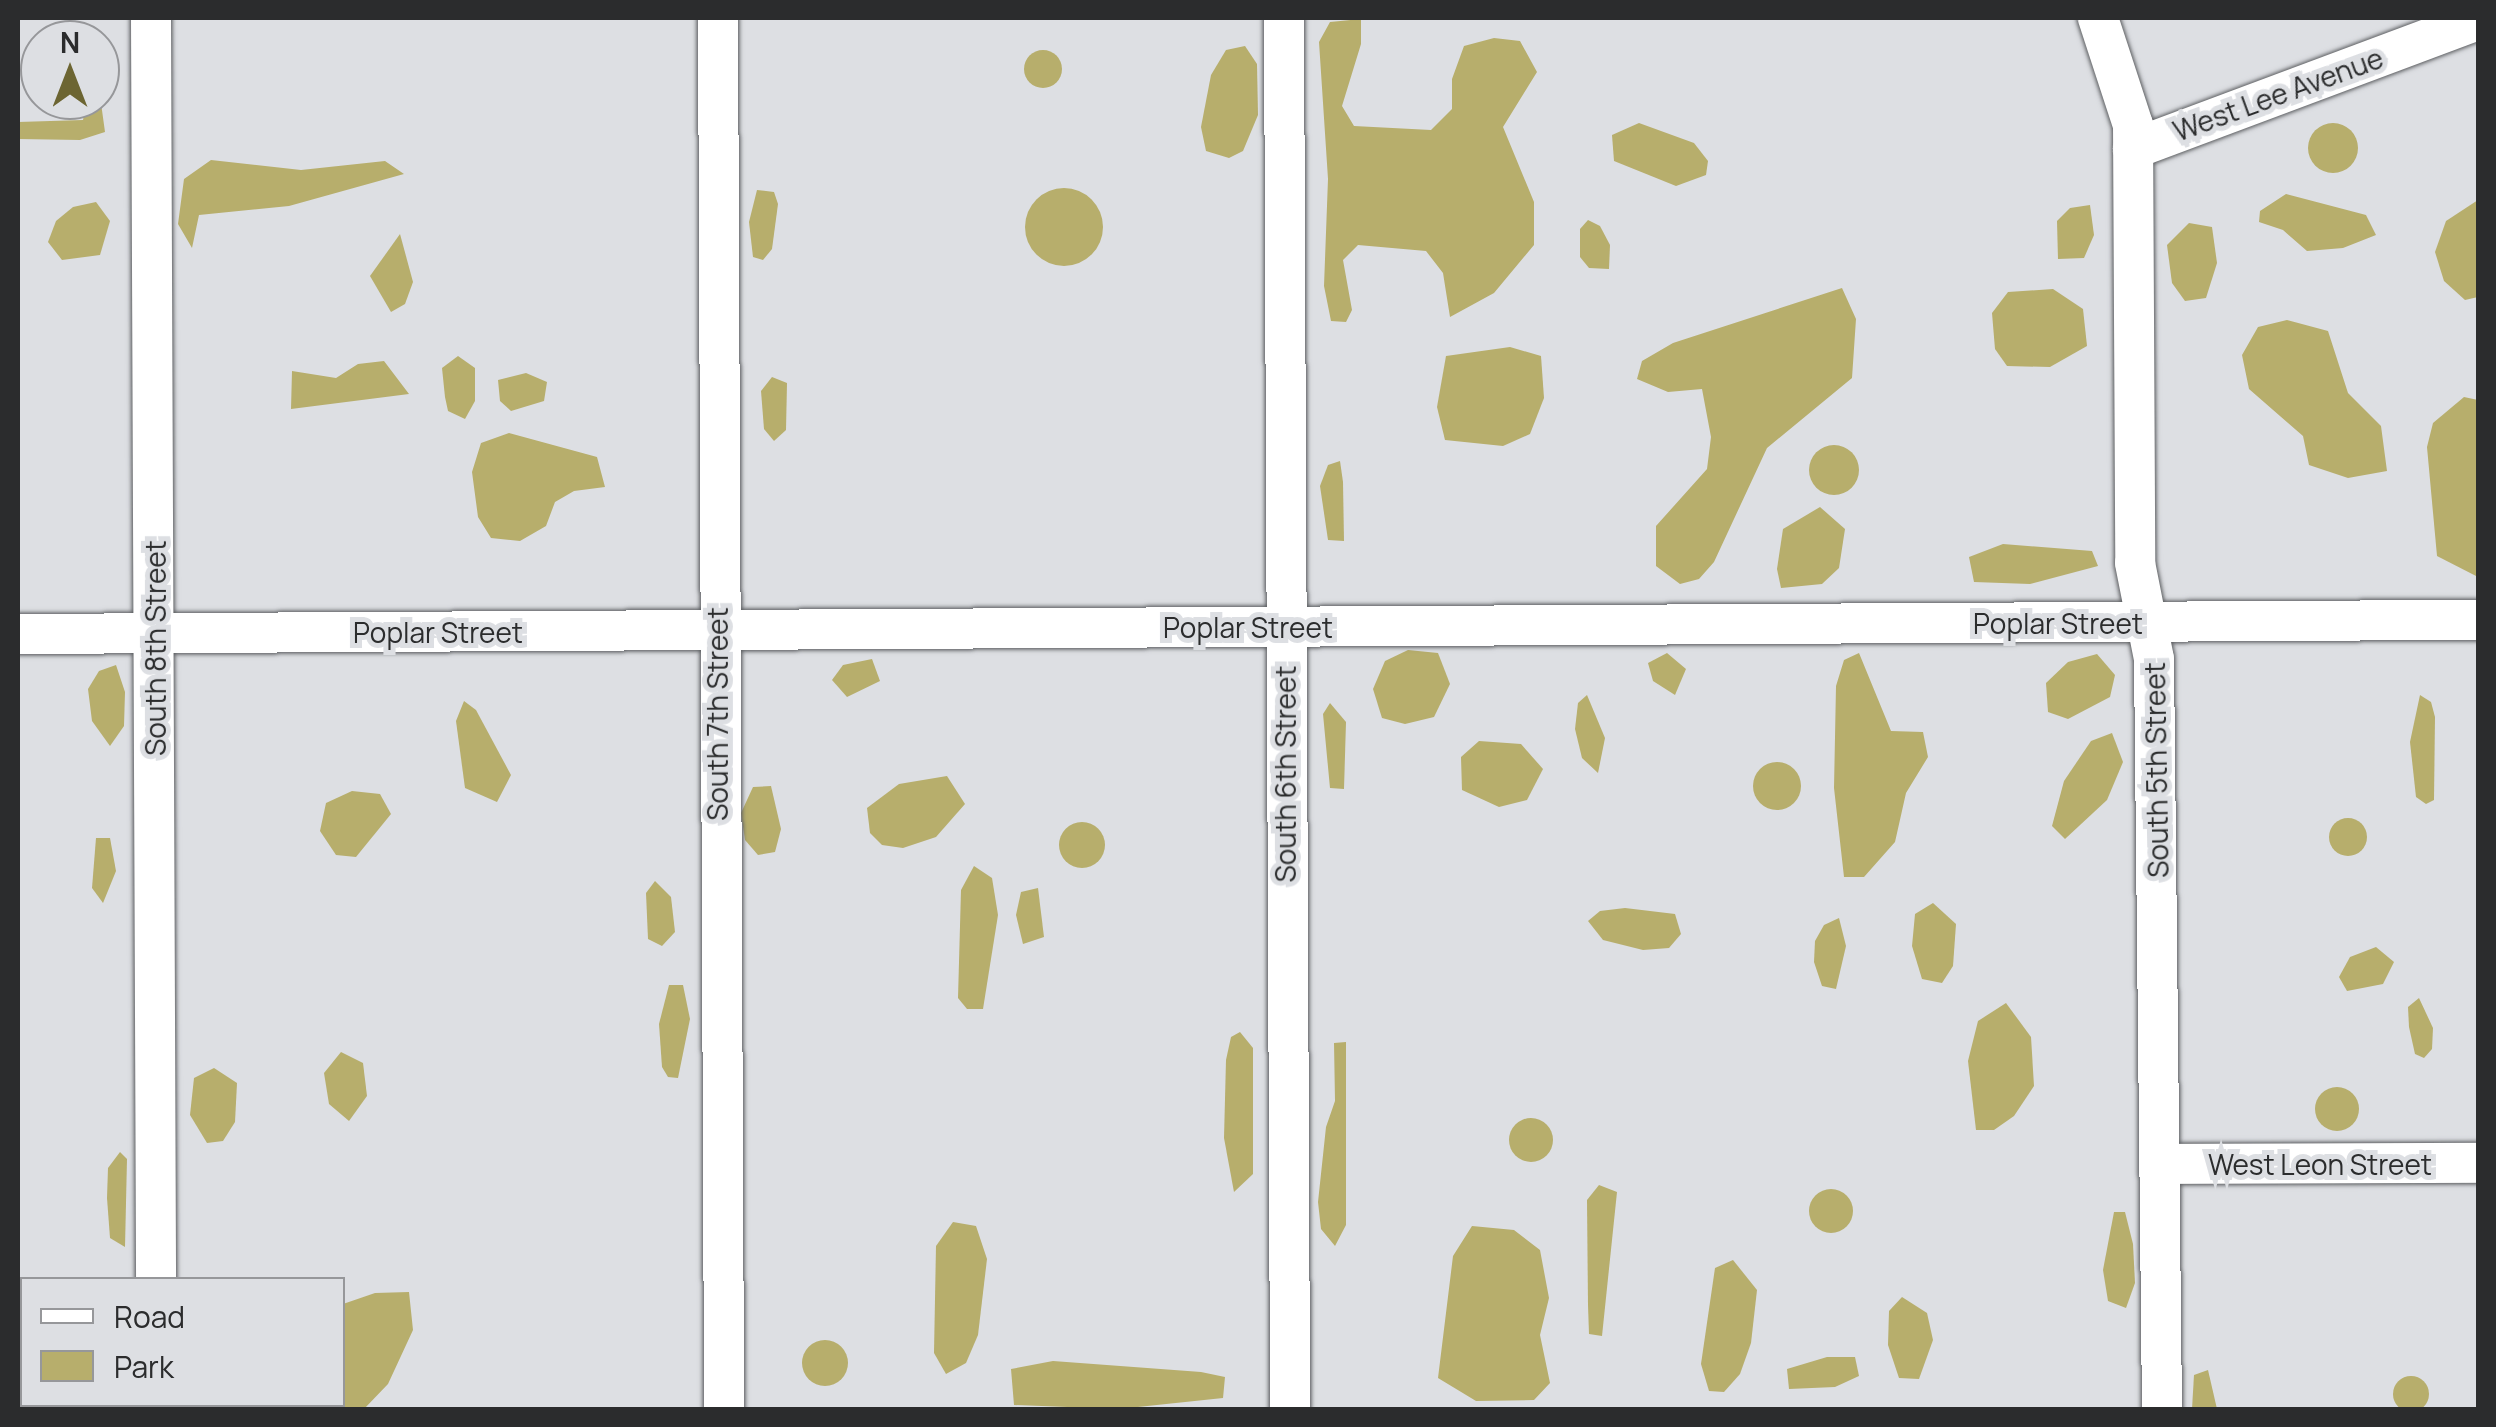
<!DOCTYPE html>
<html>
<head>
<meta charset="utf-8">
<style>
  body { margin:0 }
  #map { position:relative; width:2496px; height:1427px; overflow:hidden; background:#dddfe3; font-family:Manrope,sans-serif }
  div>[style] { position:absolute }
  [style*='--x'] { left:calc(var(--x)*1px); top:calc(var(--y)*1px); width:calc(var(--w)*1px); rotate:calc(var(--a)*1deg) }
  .green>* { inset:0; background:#b7ae6c }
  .round { border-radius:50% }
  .roads { filter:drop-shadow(0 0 2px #5d5f62) drop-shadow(0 0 2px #5d5f62) }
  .minor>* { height:40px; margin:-20px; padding:0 20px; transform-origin:20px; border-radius:20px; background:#fff }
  span { translate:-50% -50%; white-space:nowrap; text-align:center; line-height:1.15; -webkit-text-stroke:10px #dddfe3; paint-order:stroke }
  .street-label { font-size:28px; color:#2b2c2d }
  .frame { position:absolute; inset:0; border:20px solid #2b2c2d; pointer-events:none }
  .legend { position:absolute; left:20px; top:1277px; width:325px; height:130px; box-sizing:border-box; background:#dddfe3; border:2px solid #96979a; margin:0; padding:12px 18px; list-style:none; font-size:30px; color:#2b2c2d }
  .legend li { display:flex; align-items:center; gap:20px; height:50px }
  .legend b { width:50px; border:2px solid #96979a }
  .north { position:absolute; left:20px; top:20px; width:100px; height:100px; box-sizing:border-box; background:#dddfe3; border:2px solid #96979a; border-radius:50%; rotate:0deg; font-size:28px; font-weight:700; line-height:40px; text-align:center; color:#2b2c2d }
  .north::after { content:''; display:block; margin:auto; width:35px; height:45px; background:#6c6532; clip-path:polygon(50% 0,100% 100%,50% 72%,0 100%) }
</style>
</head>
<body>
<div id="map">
  <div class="green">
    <i style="clip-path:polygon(1361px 19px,1361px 44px,1342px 106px,1354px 126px,1431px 130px,1452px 109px,1452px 79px,1464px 46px,1494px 38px,1520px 41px,1537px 72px,1503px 127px,1534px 202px,1534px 245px,1494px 293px,1450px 317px,1443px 273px,1426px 251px,1358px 245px,1343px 260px,1352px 310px,1346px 322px,1331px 321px,1324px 286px,1328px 179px,1319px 42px,1330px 22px)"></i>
    <i style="clip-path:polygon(1245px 46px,1257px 64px,1258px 115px,1243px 151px,1229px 158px,1206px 151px,1201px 127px,1211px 75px,1226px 50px)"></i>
    <i class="round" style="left:1024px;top:50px;width:38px;height:38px"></i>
    <i style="clip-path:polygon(101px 103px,105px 132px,80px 140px,18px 139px,18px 122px,83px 120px,86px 104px)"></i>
    <i style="clip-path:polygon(1639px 123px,1694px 143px,1708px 161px,1706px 175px,1676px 186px,1614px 161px,1612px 135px)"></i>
    <i class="round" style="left:2308px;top:123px;width:50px;height:50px"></i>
    <i style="clip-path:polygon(211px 160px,301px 170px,385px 161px,404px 174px,289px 206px,199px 215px,192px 248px,178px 224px,184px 179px)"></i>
    <i class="round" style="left:1025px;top:188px;width:78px;height:78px"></i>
    <i style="clip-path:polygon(757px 190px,774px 192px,778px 204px,772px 249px,763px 260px,753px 257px,749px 222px)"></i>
    <i style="clip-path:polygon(2286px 194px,2366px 215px,2376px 235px,2343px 248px,2307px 251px,2283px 230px,2259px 222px,2260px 211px)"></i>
    <i style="clip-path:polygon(2478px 200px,2478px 297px,2465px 300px,2444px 281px,2435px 252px,2446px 221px)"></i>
    <i style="clip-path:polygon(96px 202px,110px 221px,100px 255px,62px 260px,48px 242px,56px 221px,73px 207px)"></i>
    <i style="clip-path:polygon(2090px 205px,2094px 235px,2084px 258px,2058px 259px,2057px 221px,2070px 208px)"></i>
    <i style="clip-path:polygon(1588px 220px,1600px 226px,1610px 245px,1609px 269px,1589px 268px,1580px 257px,1580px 229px)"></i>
    <i style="clip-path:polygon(2189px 223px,2212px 227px,2217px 263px,2206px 298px,2185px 301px,2172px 283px,2167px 245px)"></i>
    <i style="clip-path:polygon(400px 234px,413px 282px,405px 304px,391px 312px,370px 276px)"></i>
    <i style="clip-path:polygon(1842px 288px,1856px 319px,1852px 378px,1767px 448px,1714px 562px,1699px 579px,1680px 584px,1656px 566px,1656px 526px,1707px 469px,1711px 437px,1702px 389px,1668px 392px,1637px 379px,1642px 361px,1673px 343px)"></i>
    <i style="clip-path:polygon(2053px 289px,2083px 309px,2087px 346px,2050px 367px,2007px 366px,1995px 349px,1992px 313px,2008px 292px)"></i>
    <i style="clip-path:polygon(2287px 320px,2328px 331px,2348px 393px,2381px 426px,2387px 471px,2348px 478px,2309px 465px,2303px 436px,2249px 389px,2242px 355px,2258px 327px)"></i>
    <i style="clip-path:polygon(1510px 347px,1541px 356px,1544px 398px,1530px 434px,1503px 446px,1445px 440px,1437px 407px,1446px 356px)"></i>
    <i style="clip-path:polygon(458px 356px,475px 368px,475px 401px,465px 419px,448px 411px,445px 397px,442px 368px)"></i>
    <i style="clip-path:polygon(384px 361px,409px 394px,291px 409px,292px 371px,336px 378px,358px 364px)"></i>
    <i style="clip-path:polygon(526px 373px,547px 382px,544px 401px,511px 411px,500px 401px,498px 380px)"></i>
    <i style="clip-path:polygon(772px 377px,787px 383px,786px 430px,774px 441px,764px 429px,761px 391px)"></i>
    <i style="clip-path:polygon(2464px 397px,2478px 400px,2478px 577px,2437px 556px,2427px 447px,2433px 423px)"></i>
    <i style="clip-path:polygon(509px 433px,597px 457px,605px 487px,574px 491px,555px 502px,546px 526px,520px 541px,491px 538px,478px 517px,472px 472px,481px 443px)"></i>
    <i class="round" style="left:1809px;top:445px;width:50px;height:50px"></i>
    <i style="clip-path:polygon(1340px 461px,1343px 482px,1344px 541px,1328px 540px,1320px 486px,1328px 465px)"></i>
    <i style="clip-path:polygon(1820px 507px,1845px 529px,1839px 568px,1822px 584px,1781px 588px,1777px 569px,1783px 529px)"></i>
    <i style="clip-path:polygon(2003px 544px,2092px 551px,2098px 566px,2030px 584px,1974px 582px,1969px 557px)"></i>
    <i style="clip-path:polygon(1408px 650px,1438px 653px,1450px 684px,1434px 717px,1405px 724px,1382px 718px,1373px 689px,1385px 661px)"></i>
    <i style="clip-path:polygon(1667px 653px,1686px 669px,1675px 695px,1653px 681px,1648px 663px)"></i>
    <i style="clip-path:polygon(1859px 653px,1891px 731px,1923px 732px,1928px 757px,1906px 793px,1895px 842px,1864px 877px,1844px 877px,1834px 788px,1836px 686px,1844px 660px)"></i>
    <i style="clip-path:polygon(2097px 654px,2115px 675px,2110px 697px,2068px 719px,2048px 712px,2046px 683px,2068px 662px)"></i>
    <i style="clip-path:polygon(872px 659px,880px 681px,847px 697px,832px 680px,843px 665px)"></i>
    <i style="clip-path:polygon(116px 665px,125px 692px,124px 726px,110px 746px,92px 721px,88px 689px,99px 671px)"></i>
    <i style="clip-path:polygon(1587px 695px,1605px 738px,1598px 773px,1582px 758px,1575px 729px,1578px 703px)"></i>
    <i style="clip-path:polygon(2420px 695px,2431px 702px,2435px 717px,2434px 800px,2426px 804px,2416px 797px,2410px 742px)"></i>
    <i style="clip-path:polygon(464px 701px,476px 710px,511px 775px,497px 802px,465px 788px,456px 721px)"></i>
    <i style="clip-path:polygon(1330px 703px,1346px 722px,1344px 789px,1330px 788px,1323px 714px)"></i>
    <i style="clip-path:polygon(2112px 733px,2123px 762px,2107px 800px,2065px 839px,2052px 826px,2064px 781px,2091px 741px)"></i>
    <i style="clip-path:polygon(1479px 741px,1521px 744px,1543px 769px,1527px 800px,1499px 807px,1462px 790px,1461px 757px)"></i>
    <i class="round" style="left:1753px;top:762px;width:48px;height:48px"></i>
    <i style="clip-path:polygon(947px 776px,965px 804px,936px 837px,903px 848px,882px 845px,870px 833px,867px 808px,899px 784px)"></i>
    <i style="clip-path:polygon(771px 786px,781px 829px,775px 852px,758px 855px,745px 840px,741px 813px,753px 787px)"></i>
    <i style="clip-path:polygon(352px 791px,380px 794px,391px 814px,356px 857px,336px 855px,320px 831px,326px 803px)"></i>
    <i class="round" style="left:2329px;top:818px;width:38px;height:38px"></i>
    <i class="round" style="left:1059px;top:822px;width:46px;height:46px"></i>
    <i style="clip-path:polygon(96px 838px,110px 838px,116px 871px,103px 903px,92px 888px)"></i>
    <i style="clip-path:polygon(974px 866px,992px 878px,998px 915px,983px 1009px,967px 1009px,958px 998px,961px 890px)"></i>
    <i style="clip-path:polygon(655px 881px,671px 897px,675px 932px,662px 946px,648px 939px,646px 893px)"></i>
    <i style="clip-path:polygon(1038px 888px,1044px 937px,1023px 944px,1016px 915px,1021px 892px)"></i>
    <i style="clip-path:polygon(1933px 903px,1956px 924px,1953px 966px,1942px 983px,1922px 979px,1912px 946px,1915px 914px)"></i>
    <i style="clip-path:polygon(1625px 908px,1675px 914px,1681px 934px,1669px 948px,1643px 950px,1603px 940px,1588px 921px,1600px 911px)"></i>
    <i style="clip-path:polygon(1839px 918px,1846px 946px,1836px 989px,1822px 986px,1814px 962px,1815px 941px,1824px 925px)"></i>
    <i style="clip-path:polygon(2376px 947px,2394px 962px,2383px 984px,2347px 991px,2339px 977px,2350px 957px)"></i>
    <i style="clip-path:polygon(669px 985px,683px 985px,690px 1019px,678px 1078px,668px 1077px,662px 1067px,659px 1024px)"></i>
    <i style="clip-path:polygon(2419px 998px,2433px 1028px,2432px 1049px,2424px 1058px,2415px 1054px,2409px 1027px,2408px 1007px)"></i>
    <i style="clip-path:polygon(2006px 1003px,2031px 1037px,2034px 1086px,2014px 1116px,1994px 1130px,1976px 1130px,1968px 1061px,1978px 1021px)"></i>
    <i style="clip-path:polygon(1240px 1032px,1253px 1048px,1253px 1174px,1234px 1192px,1224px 1138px,1226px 1060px,1231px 1037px)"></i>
    <i style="clip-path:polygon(1346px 1042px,1346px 1225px,1335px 1246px,1321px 1229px,1318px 1202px,1326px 1127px,1335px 1101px,1334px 1043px)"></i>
    <i style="clip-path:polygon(341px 1052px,363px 1063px,367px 1096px,349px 1121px,329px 1104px,324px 1073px)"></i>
    <i style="clip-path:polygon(214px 1068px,237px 1083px,235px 1122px,223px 1141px,207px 1143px,190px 1115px,194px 1078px)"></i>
    <i class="round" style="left:2315px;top:1087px;width:44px;height:44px"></i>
    <i class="round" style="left:1509px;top:1118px;width:44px;height:44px"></i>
    <i style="clip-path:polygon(120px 1152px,127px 1159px,125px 1247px,110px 1238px,107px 1198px,108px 1168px)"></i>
    <i style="clip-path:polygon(1599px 1185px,1617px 1192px,1602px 1336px,1589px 1334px,1588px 1305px,1587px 1200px)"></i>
    <i class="round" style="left:1809px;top:1189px;width:44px;height:44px"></i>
    <i style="clip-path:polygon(2114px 1212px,2125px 1212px,2133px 1244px,2135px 1283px,2126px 1308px,2108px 1301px,2103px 1270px)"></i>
    <i style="clip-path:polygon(953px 1222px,976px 1226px,987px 1259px,978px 1335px,966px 1363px,946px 1374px,934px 1353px,936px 1246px)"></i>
    <i style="clip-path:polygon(1472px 1226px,1514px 1230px,1540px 1250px,1549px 1298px,1540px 1335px,1550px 1383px,1534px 1400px,1476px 1401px,1438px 1378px,1453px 1256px)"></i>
    <i style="clip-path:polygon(1733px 1260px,1757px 1290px,1751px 1343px,1740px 1374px,1724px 1392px,1709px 1391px,1701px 1364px,1715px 1268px)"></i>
    <i style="clip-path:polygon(409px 1292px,413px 1330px,388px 1384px,364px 1409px,329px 1409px,325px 1405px,342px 1404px,343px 1304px,375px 1293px)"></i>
    <i style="clip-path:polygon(1902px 1297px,1927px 1313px,1933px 1340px,1919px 1379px,1899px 1378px,1888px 1345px,1889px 1311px)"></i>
    <i class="round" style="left:802px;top:1340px;width:46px;height:46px"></i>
    <i style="clip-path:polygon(1827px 1357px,1855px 1357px,1859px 1376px,1835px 1387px,1789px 1389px,1787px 1369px)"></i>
    <i style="clip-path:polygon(1053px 1361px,1201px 1372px,1225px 1377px,1223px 1398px,1119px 1409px,1014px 1405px,1011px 1369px)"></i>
    <i style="clip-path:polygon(2208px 1370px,2217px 1409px,2192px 1409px,2194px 1375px)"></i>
    <i class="round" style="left:2393px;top:1376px;width:36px;height:36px"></i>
  </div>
  <div class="roads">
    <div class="minor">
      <i style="--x:151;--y:18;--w:1262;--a:89.77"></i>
      <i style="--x:718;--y:18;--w:1392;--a:89.75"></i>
      <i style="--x:1284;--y:18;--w:1392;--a:89.75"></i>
      <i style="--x:2098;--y:18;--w:113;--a:71.9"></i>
      <i style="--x:2133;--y:125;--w:438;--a:89.7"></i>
      <i style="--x:2135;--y:563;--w:98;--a:78.8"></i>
      <i style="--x:2154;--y:659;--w:751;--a:89.39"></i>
      <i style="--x:2133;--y:149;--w:368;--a:-20.5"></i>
      <i style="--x:18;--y:634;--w:2460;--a:-0.33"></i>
      <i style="--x:2162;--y:1164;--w:316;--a:-0.2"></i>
      <i style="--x:156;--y:1404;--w:6;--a:90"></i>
    </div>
  </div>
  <div class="street-label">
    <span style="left:2278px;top:94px;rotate:-20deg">West Lee Avenue</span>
    <span style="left:2058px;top:623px">Poplar Street</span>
    <span style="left:1248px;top:627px">Poplar Street</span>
    <span style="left:438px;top:632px">Poplar Street</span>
    <span style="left:155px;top:648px;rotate:-90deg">South 8th Street</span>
    <span style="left:717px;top:714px;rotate:-90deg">South 7th Street</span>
    <span style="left:2156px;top:770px;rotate:-91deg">South 5th Street</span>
    <span style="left:1285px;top:774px;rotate:-90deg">South 6th Street</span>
    <span style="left:2320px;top:1164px">West Leon Street</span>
  </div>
  <div class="frame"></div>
  <ul class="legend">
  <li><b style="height:12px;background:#fff"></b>Road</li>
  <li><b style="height:28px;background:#b7ae6c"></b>Park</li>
  </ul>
  <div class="north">N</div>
</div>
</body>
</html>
